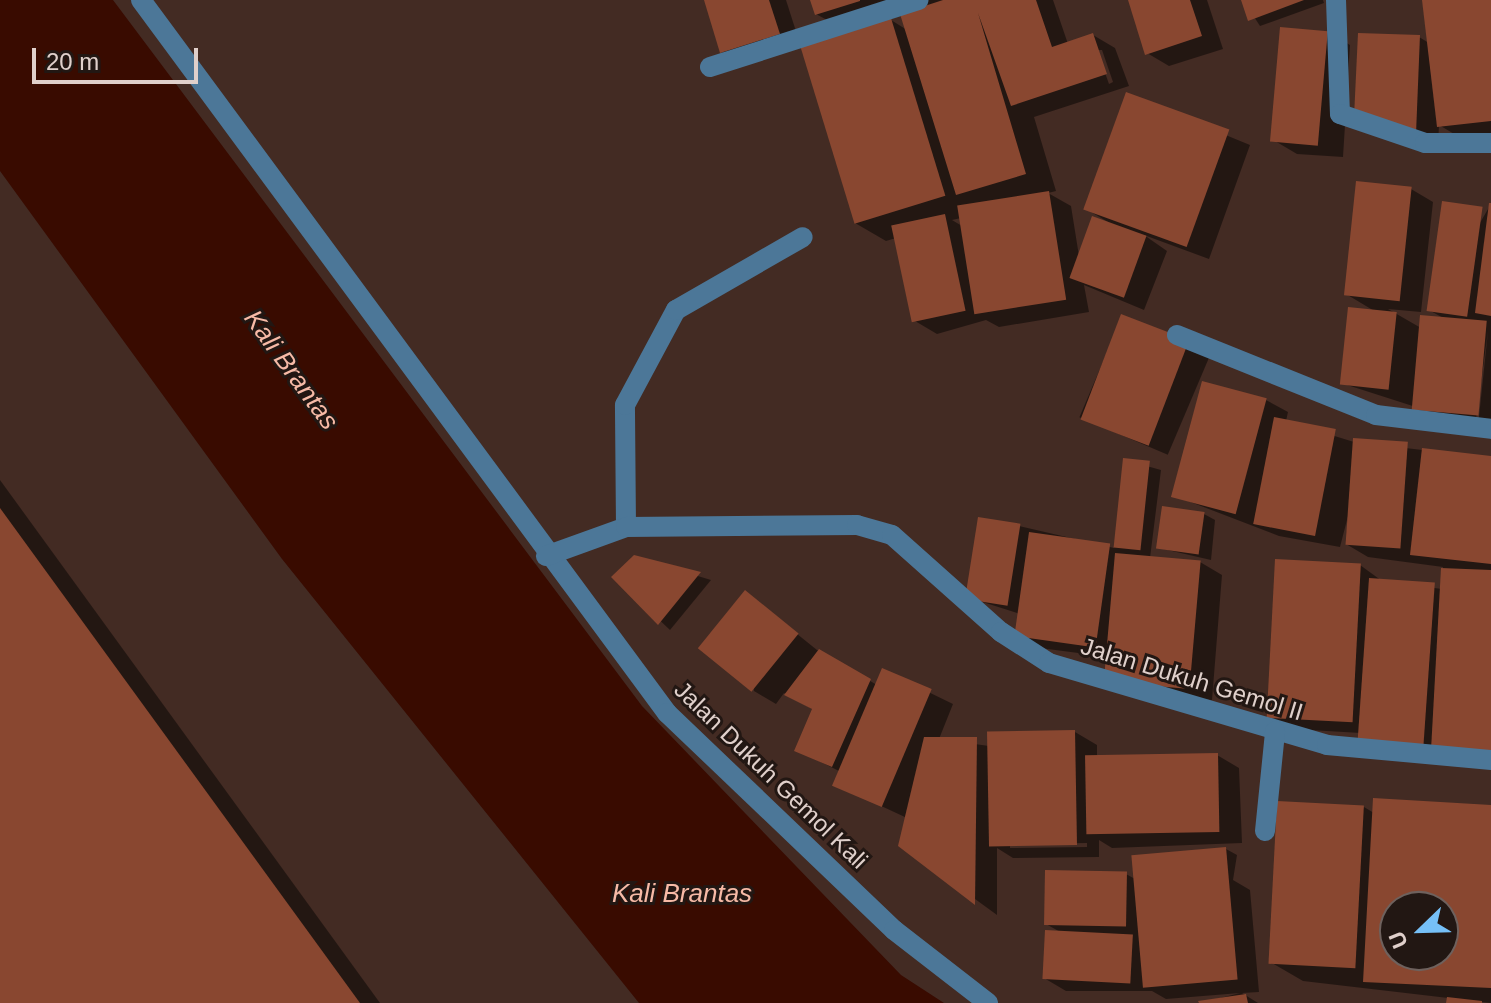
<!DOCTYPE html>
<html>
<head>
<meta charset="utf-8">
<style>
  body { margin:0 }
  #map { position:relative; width:1491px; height:1003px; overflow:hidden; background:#432b23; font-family:Arial,sans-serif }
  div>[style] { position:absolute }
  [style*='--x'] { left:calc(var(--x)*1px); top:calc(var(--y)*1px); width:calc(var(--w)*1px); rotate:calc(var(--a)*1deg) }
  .water>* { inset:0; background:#390b00 }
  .shadow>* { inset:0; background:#0007; transform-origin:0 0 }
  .building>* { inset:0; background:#894730; transform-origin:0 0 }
  .minor>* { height:20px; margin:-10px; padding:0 10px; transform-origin:10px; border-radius:10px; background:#4c7798 }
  span { translate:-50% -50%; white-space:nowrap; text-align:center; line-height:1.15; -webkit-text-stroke:6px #221713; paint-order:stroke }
  .street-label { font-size:24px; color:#e0d0cb }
  .water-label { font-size:26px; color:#f7baa6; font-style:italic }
  .north { position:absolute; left:1379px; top:891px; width:80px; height:80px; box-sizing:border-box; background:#221713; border:2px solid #6e615d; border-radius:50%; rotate:247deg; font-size:22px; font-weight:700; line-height:32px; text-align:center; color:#e0d0cb }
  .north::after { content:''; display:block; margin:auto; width:28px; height:36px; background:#76c0f7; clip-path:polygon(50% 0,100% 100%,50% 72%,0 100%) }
  .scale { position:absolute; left:32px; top:48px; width:166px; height:36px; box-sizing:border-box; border:4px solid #e0d0cb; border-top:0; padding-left:10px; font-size:24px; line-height:28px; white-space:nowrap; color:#e0d0cb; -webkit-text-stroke:6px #221713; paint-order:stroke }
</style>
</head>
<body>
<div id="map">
  <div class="water">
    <i style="clip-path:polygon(0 0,113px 0,642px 706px,901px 975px,944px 1003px,639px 1003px,282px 559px,0 171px)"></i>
  </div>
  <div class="shadow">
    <i style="clip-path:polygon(706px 0,786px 0,801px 47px,744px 64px,722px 52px)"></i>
    <i style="clip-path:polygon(evenodd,812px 0,1053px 0,1068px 44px,1093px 35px,1115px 48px,1129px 86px,1034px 117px,1056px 191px,1048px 193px,1071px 206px,1079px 256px,1108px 222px,1086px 209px,1128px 95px,1250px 145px,1209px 259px,1144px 235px,1167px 251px,1144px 310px,1084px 285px,1089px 312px,999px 327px,986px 320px,937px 334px,915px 321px,896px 238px,886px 241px,855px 223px,891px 20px,907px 30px,902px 15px,838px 26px,816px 14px,812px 0,1097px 50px,1102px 50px,1113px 82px,1109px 84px,1097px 50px,812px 0,961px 218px,962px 226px,952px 220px,961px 218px)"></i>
    <i style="clip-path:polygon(1130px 0,1207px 0,1223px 49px,1169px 66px,1147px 53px)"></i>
    <i style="clip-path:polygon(1243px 0,1323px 0,1324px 3px,1260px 26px)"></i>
    <i style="clip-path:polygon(1424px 0,1491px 0,1491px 135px,1461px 138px,1439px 125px,1438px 146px,1356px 116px,1419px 37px,1429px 43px)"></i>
    <i style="clip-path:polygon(1328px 32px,1350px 45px,1343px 157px,1297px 154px,1275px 141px)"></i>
    <i style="clip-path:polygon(1411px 189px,1433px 202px,1421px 312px,1388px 309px,1421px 328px,1445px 319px,1429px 310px,1491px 204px,1491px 427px,1478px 426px,1488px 331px,1475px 426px,1341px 383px,1376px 312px,1346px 294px)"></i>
    <i style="left:1122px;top:317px;width:96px;height:109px;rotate:23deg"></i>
    <i style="clip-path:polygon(1266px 400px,1288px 412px,1286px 421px,1354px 442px,1491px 458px,1491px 764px,1361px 733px,1292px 729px,1270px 716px,1360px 565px,1382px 581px,1442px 589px,1443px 567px,1368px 557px,1346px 544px,1348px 516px,1340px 547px,1279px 536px,1175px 496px)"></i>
    <i style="clip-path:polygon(1125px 460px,1161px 470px,1150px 558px,1200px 562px,1222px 575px,1212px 700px,1129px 693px,1109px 657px,1040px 648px,1018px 635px,1020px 614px,970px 598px,1019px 526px,1114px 548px)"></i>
    <i style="clip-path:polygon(0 480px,380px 1003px,0 1003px)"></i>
    <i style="clip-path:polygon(1204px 514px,1215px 520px,1211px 560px,1159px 548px)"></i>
    <i style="clip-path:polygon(635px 557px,711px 580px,670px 630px,614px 577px)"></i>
    <i style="clip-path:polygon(evenodd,745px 592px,817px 650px,877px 685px,883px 670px,953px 704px,939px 739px,989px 746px,1075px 732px,1097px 745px,1097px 758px,1217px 755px,1239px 768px,1242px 843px,1112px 848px,1099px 840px,1099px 857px,1013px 858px,997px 848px,997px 915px,901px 845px,907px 818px,836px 785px,841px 772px,797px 750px,814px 710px,784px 693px,776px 704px,754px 691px,745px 592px,1087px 843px,1087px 847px,1010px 848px,1010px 844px,1087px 843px)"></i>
    <i style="clip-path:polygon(evenodd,1364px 807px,1374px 813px,1491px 807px,1491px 1003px,1303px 981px,1272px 963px,1364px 807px,1395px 907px,1443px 907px,1443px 955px,1395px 955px,1395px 907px)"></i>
    <i style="clip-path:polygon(1226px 849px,1237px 855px,1233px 880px,1250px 890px,1259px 992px,1242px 993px,1258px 1003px,1201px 1003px,1240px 993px,1166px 999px,1152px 991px,1066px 991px,1044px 978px,1062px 933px,1046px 924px,1126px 874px,1135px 879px)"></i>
  </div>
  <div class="building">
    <i style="clip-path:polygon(704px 0,769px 0,780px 34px,720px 53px)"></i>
    <i style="clip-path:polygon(810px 0,860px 0,860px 1px,815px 15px)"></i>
    <i style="clip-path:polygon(943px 0,1036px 0,1052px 47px,1093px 33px,1107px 74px,1011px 106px,978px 13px,1026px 174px,956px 195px,900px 14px)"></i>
    <i style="clip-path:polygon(1128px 0,1190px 0,1202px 36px,1145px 55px)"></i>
    <i style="clip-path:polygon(1241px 0,1304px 0,1248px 21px)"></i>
    <i style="clip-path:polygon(1422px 0,1491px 0,1491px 121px,1437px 127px)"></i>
    <i style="left:891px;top:18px;width:186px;height:95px;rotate:73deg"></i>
    <i style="left:1280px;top:27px;width:48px;height:115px;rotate:5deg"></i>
    <i style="clip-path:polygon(1358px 33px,1420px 35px,1416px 134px,1354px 117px)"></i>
    <i style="left:1126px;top:92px;width:110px;height:125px;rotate:20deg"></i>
    <i style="left:1356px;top:181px;width:56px;height:115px;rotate:6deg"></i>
    <i style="left:1049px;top:191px;width:110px;height:93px;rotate:81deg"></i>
    <i style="left:1442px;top:201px;width:41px;height:111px;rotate:8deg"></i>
    <i style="clip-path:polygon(1489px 203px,1491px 203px,1491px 316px,1475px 313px)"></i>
    <i style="left:945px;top:214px;width:99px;height:55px;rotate:78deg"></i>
    <i style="left:1092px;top:216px;width:58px;height:66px;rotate:20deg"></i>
    <i style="left:1348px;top:307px;width:49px;height:78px;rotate:6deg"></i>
    <i style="left:1121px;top:314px;width:73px;height:113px;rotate:21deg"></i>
    <i style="left:1420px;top:315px;width:67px;height:95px;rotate:5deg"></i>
    <i style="left:1202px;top:381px;width:67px;height:120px;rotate:15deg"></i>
    <i style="left:1274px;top:417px;width:63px;height:109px;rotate:11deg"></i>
    <i style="left:1353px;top:438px;width:55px;height:107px;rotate:4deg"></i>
    <i style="clip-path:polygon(1422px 448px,1491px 456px,1491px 564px,1410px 555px)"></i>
    <i style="left:1123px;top:458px;width:27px;height:90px;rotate:6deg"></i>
    <i style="left:1162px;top:506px;width:43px;height:43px;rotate:8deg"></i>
    <i style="clip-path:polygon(0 508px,360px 1003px,0 1003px)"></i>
    <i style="left:978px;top:517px;width:43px;height:83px;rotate:9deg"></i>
    <i style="left:1029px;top:532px;width:82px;height:105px;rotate:8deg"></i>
    <i style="left:1115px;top:553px;width:86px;height:129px;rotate:5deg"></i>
    <i style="clip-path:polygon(634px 555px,701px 572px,658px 625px,611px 577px)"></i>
    <i style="left:1275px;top:559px;width:86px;height:159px;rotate:3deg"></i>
    <i style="clip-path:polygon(1441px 568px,1491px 570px,1491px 753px,1431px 750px)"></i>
    <i style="left:1369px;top:578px;width:66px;height:167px;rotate:4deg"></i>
    <i style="left:745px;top:590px;width:69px;height:75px;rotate:39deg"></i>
    <i style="clip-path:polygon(819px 649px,871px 679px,832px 767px,794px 751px,812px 709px,784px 695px)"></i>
    <i style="left:882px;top:668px;width:54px;height:128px;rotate:23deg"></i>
    <i style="left:1075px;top:730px;width:115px;height:88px;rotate:89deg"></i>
    <i style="clip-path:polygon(924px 737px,977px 737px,975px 905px,898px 846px)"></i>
    <i style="left:1218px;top:753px;width:79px;height:133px;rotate:89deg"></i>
    <i style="clip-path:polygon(evenodd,1373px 798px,1491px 805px,1491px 988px,1363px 982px,1373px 798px,1395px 907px,1443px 907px,1443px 955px,1395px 955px,1395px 907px)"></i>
    <i style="left:1277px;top:801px;width:87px;height:163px;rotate:3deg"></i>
    <i style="left:1226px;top:847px;width:133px;height:95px;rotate:85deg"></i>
    <i style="left:1045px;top:870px;width:82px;height:55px;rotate:1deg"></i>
    <i style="left:1045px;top:930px;width:88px;height:49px;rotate:3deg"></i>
    <i style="clip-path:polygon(1246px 994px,1248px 1003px,1199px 1003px,1198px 1001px)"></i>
    <i style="clip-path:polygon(1447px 997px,1482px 1001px,1482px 1003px,1446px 1003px)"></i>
  </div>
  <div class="minor">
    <i style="--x:141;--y:0;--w:886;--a:53.58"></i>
    <i style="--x:667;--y:713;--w:314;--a:43.7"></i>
    <i style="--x:894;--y:930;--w:119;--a:37.8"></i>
    <i style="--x:1336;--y:0;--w:114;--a:88"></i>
    <i style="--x:1340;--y:114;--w:90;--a:18.8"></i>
    <i style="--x:1425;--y:143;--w:66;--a:0"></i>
    <i style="--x:710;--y:67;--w:219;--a:-17.8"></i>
    <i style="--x:1177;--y:335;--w:214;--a:21.9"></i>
    <i style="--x:1376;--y:415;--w:116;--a:6.9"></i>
    <i style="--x:626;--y:527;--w:122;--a:-90.5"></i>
    <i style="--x:625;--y:405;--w:108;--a:-61.8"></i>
    <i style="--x:676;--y:310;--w:146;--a:-29.9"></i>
    <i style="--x:546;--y:556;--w:85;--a:-19.9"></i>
    <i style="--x:626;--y:527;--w:231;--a:-0.5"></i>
    <i style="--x:857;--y:525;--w:36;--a:16"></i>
    <i style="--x:892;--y:535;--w:146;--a:41.7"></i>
    <i style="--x:1001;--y:632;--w:57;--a:32.9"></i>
    <i style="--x:1049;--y:663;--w:290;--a:16.4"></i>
    <i style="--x:1327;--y:745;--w:165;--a:5.2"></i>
    <i style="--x:1265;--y:831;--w:100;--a:-84.2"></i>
  </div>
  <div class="street-label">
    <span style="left:1192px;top:679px;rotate:17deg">Jalan Dukuh Gemol II</span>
    <span style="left:771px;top:775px;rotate:44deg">Jalan Dukuh Gemol Kali</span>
  </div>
  <div class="water-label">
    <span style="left:291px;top:370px;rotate:54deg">Kali Brantas</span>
    <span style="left:682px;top:894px">Kali Brantas</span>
  </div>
  <div class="north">U</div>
  <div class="scale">20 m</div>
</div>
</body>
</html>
